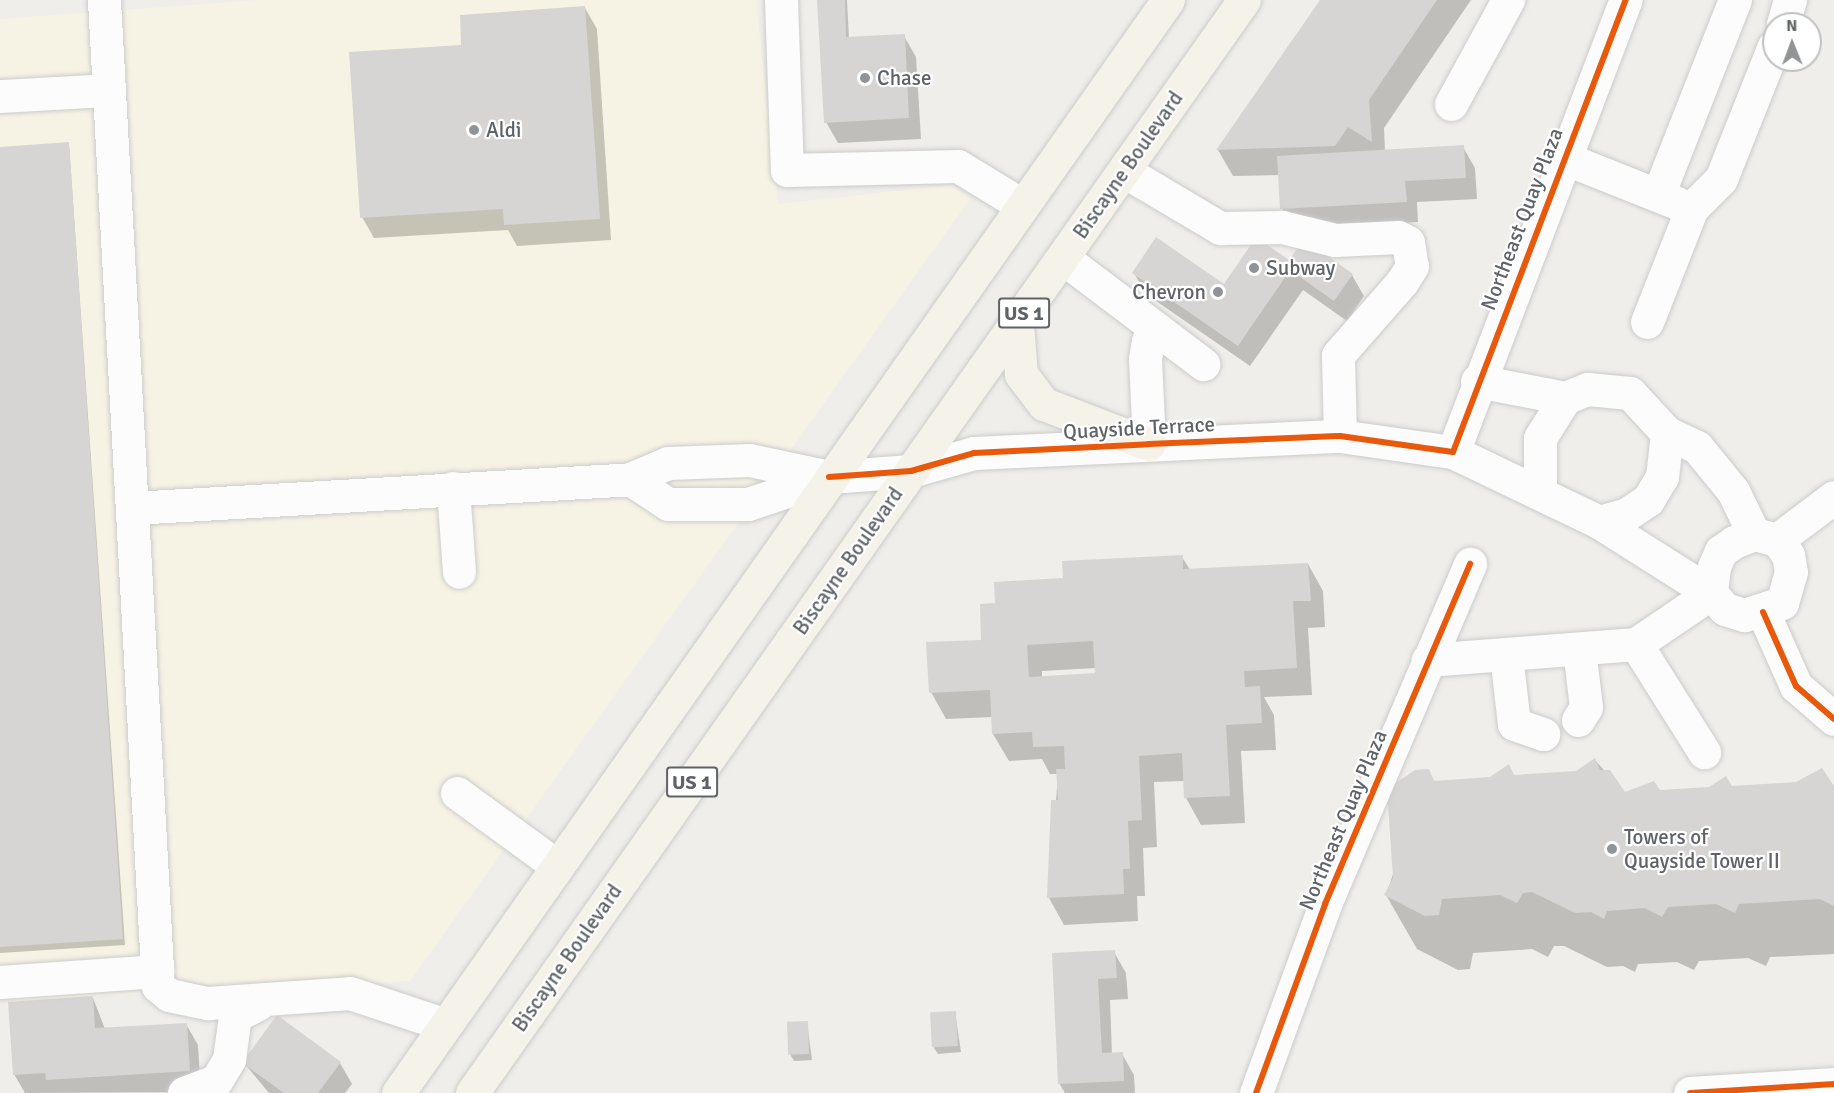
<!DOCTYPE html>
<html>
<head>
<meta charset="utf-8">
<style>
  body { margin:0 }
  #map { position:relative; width:1834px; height:1093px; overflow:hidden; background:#efeeea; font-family:Signika,sans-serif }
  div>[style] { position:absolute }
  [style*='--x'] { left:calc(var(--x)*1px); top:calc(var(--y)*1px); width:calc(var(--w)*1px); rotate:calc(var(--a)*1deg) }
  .commercial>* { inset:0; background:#f7f3e4 }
  .shadow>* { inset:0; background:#0003 }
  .building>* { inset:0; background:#d6d5d3; transform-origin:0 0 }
  .roads { filter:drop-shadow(0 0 2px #cbcccc) drop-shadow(0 0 2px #cbcccc) }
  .minor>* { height:33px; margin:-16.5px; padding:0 16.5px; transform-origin:16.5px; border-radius:16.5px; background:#fdfcfc }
  .major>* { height:33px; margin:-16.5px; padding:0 16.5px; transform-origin:16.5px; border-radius:16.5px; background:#f4f2e9 }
  .cycleway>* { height:6px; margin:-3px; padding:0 3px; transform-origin:3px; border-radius:3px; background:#e8590c }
  .dots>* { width:16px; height:16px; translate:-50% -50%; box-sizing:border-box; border:3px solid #fff; border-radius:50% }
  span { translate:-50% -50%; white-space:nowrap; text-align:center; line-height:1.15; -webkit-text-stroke:4.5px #fff; paint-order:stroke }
  .shield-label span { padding:2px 4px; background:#fff; border:2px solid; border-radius:4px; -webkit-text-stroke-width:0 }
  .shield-label { font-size:20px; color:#5f6368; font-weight:700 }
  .poi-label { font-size:21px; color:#5f6368 }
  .left { translate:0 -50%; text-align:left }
  .right { translate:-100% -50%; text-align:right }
  .street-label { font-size:21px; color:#5f6368 }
  .north { position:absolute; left:1762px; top:12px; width:60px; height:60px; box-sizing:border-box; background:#fff; border:2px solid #bfc1c3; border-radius:50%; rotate:359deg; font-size:16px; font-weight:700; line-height:24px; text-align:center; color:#5f6368 }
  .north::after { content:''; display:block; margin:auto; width:21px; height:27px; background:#919496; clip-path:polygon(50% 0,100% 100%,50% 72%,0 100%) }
</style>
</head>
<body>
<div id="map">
  <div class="commercial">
    <i style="clip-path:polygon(258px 0,756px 0,778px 204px,952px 185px,970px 199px,410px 981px,0 1001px,0 19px)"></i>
  </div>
  <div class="shadow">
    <i style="clip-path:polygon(818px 0,847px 0,849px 39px,904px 36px,916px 57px,921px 139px,838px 143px,826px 122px)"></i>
    <i style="clip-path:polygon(1322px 0,1471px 0,1384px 128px,1385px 151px,1463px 147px,1475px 168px,1477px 199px,1417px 202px,1418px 222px,1294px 229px,1282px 208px,1280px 175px,1233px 176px,1218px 150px)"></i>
    <i style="clip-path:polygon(585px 8px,597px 29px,611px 240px,517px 246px,508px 230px,374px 238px,362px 217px,463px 46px)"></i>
    <i style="clip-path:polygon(69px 144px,125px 945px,0 953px,0 148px)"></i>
    <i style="clip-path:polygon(1290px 262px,1352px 275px,1364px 296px,1347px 321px,1303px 290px,1250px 366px,1146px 294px,1134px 273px,1224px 286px)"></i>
    <i style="clip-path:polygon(evenodd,1182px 557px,1190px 570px,1308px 564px,1323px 591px,1325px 627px,1308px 628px,1312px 695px,1264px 697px,1274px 715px,1276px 750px,1241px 751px,1245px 823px,1201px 825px,1186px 798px,1185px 781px,1154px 782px,1157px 847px,1143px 848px,1145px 896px,1137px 896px,1138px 921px,1064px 925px,1049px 898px,1058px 774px,1050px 774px,1042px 759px,1009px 761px,993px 734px,993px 717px,946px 719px,931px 692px,983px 641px,996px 605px,1065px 580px,1182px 557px,1096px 668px,1097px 674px,1042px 677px,1042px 671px,1096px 668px)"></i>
    <i style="clip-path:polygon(1595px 760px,1625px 794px,1834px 789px,1834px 954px,1770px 957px,1766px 966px,1748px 958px,1699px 961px,1694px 970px,1677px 962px,1638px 964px,1635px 972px,1623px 966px,1607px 967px,1564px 946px,1554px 946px,1548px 957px,1532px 949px,1473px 953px,1470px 969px,1458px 970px,1417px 949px,1386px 895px,1428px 771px,1435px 782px,1576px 773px)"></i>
    <i style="clip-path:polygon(1114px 952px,1126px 973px,1128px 999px,1110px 1000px,1112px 1054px,1122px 1054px,1134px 1075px,1135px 1093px,1065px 1093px,1059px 1083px,1053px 954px)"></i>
    <i style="clip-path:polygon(93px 998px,105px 1029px,186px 1024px,198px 1045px,201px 1092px,25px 1093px,14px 1074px)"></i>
    <i style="clip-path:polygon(955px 1012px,961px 1052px,938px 1054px,934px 1048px)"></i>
    <i style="clip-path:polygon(807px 1022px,812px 1060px,794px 1061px,790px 1054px)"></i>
    <i style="clip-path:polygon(244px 1063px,340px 1063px,352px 1084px,345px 1093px,269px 1093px)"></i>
  </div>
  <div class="building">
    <i style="clip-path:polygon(817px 0,845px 0,846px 37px,905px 34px,909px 118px,824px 123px)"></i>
    <i style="clip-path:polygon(1320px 0,1437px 0,1369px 100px,1372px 142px,1348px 127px,1335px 146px,1216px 150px)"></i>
    <i style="clip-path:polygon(585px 6px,600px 219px,504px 225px,503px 209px,360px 218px,349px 52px,461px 45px,460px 15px)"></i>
    <i style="clip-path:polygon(69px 142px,123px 939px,0 947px,0 147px)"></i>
    <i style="clip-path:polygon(1464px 145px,1466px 178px,1405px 181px,1407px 202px,1280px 209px,1277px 156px)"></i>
    <i style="clip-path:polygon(1156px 237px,1224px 284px,1256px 237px,1289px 260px,1304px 239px,1353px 274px,1334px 301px,1290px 270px,1238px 346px,1132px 273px)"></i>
    <i style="clip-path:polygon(evenodd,1183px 555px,1183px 569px,1308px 563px,1311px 601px,1293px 601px,1297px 668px,1244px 671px,1245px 687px,1260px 686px,1262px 723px,1226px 725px,1230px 796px,1184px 798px,1182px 753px,1139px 756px,1142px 820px,1128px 821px,1130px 869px,1123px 869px,1124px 894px,1047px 898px,1051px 800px,1058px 800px,1056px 769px,1065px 769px,1064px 746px,1033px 747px,1032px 732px,992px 734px,990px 690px,929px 693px,926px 642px,981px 640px,980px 604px,995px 603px,994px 582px,1063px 578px,1062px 561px,1183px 555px,1093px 641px,1095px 673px,1029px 677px,1027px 645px,1093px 641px)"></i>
    <i style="clip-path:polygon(1595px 758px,1600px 770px,1610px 770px,1625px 792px,1654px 781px,1660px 790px,1709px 787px,1726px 776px,1732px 786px,1796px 782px,1822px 768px,1834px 786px,1834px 906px,1820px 899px,1739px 904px,1735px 913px,1716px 904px,1668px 907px,1662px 917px,1645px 908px,1607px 911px,1604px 919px,1591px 912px,1575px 913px,1532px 892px,1523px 893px,1517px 903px,1500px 895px,1442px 899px,1439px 915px,1425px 916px,1384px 895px,1393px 878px,1388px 804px,1380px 794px,1415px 770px,1429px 769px,1434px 781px,1490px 777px,1509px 764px,1514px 775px,1576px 771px)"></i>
    <i style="clip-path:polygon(1115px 950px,1117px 978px,1098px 979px,1102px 1053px,1123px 1052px,1124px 1081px,1058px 1084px,1052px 953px)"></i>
    <i style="clip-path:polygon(93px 996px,95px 1028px,187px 1023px,190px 1071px,46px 1080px,45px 1073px,13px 1075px,8px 1002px)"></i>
    <i style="left:956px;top:1011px;width:35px;height:26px;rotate:87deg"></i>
    <i style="clip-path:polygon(277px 1015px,341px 1062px,318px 1093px,284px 1093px,242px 1063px)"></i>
    <i style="left:808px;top:1021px;width:33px;height:21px;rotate:88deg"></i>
  </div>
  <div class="roads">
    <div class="minor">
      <i style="--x:104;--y:0;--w:987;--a:86.87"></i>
      <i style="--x:158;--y:986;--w:14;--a:39"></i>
      <i style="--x:169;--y:995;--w:40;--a:12"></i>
      <i style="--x:208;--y:1003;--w:142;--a:-4"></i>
      <i style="--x:350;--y:993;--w:101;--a:18.4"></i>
      <i style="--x:781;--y:0;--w:170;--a:88"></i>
      <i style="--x:787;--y:170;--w:171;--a:-1.3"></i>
      <i style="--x:958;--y:166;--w:75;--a:31.4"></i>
      <i style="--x:1783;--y:24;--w:25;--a:-74"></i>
      <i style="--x:0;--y:96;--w:107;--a:-3.2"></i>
      <i style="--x:1451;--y:104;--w:119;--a:-61.3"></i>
      <i style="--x:1564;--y:158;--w:122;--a:21.7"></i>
      <i style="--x:1124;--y:171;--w:112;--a:30.7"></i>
      <i style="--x:1220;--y:228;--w:62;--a:-0.9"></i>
      <i style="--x:1282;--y:227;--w:55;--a:13.8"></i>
      <i style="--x:1335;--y:240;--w:63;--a:-2.7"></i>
      <i style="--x:1398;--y:237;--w:11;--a:27"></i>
      <i style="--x:1408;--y:242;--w:24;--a:81"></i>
      <i style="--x:1412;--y:266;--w:19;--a:122"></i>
      <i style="--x:1402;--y:282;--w:97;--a:131.2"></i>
      <i style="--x:1338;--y:355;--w:81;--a:88.6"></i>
      <i style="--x:1658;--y:195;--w:210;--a:-68.5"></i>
      <i style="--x:1063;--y:258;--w:176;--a:37.1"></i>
      <i style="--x:1647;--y:322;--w:123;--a:-68.5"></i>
      <i style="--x:1692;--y:208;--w:41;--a:-45"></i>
      <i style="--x:1721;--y:179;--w:143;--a:-68.3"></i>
      <i style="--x:1477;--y:381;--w:90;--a:10.9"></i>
      <i style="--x:1565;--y:398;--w:24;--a:-22"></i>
      <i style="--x:1587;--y:389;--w:43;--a:5.3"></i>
      <i style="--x:1630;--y:393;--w:54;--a:47.2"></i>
      <i style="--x:1667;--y:433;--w:33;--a:25"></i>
      <i style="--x:1697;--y:447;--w:57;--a:50.7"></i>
      <i style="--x:1733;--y:491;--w:48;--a:64"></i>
      <i style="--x:1149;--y:444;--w:85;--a:-92.7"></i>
      <i style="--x:1145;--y:359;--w:18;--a:-81"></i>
      <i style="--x:1148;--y:341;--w:15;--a:-42"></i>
      <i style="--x:1453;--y:452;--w:484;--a:-69.1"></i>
      <i style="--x:829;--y:477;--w:82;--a:-168"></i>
      <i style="--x:749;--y:460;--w:81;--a:177.9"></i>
      <i style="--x:668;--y:463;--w:41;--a:157.2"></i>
      <i style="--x:630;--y:479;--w:45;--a:33.3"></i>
      <i style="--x:668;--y:504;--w:80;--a:0"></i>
      <i style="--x:748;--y:504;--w:85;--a:-18.4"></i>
      <i style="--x:829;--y:477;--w:82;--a:-4.2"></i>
      <i style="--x:911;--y:471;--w:66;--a:-15.9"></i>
      <i style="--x:974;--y:453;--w:366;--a:-2.7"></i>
      <i style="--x:1340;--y:436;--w:114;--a:8.1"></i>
      <i style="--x:1453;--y:452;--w:162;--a:25.6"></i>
      <i style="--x:1599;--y:522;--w:133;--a:32.4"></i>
      <i style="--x:1711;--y:593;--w:21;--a:49"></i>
      <i style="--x:1725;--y:609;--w:20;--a:18"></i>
      <i style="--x:1744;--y:615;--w:40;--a:-18"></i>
      <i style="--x:1782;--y:603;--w:32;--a:-74"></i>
      <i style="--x:1791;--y:572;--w:17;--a:-100"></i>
      <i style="--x:1788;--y:555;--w:19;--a:-126"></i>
      <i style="--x:1777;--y:540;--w:24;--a:-165"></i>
      <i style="--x:1754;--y:534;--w:22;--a:158"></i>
      <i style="--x:1734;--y:542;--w:16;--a:145"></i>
      <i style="--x:1721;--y:551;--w:17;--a:114"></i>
      <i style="--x:1714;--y:567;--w:26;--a:97"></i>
      <i style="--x:1711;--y:593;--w:91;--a:145.8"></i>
      <i style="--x:1636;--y:644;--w:209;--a:175.6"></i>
      <i style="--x:453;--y:488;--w:84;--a:85.9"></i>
      <i style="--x:1540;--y:493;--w:55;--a:-90"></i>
      <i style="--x:1540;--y:438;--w:47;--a:-58"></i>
      <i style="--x:132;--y:508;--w:499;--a:-3.3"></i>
      <i style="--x:1599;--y:522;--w:29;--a:-16"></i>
      <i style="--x:1627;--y:514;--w:25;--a:-34"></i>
      <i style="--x:1648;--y:500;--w:27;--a:-59"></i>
      <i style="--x:1662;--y:477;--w:44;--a:-83.5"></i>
      <i style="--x:1777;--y:540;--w:71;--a:-37"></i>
      <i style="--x:1763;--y:612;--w:81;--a:66"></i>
      <i style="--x:1796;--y:686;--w:50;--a:41"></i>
      <i style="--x:1636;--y:644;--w:128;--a:57.8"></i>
      <i style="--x:1506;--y:655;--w:69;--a:83.4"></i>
      <i style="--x:1514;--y:724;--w:31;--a:19"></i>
      <i style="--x:1578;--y:720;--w:15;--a:-58"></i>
      <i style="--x:1586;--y:707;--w:58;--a:-96.9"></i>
      <i style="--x:457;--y:793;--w:124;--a:36.1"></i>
      <i style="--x:0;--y:982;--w:158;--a:-4"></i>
      <i style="--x:184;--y:1093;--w:34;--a:-21"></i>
      <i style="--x:216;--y:1081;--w:26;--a:-59"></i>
      <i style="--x:229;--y:1059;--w:43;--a:-82.1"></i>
      <i style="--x:235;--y:1016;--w:27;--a:-28"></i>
      <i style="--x:1256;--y:1093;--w:201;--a:-69.9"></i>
      <i style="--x:1325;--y:904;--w:370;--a:-66.9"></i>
      <i style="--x:1690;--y:1093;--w:144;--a:-3.6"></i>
    </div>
    <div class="major">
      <i style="--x:1017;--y:324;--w:50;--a:85.4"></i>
      <i style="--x:1021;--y:374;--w:38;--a:53"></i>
      <i style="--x:1044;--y:404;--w:112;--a:20.9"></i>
      <i style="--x:398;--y:1093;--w:1337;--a:-54.84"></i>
      <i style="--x:472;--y:1093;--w:1338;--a:-54.77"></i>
    </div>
  </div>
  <div class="cycleway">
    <i style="--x:829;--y:477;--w:82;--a:-4.2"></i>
    <i style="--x:911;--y:471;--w:66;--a:-15.9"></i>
    <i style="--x:974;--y:453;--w:175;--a:-2.9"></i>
    <i style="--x:1149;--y:444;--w:191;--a:-2.4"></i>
    <i style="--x:1340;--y:436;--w:114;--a:8.1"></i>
    <i style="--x:1453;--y:452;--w:484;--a:-69.1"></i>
    <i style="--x:1763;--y:612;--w:81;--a:66"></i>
    <i style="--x:1796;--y:686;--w:50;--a:41"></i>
    <i style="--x:1256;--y:1093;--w:201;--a:-69.9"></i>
    <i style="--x:1325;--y:904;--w:370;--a:-66.9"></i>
    <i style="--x:1690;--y:1093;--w:144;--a:-3.6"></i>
  </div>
  <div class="dots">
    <i style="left:865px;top:78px;background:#919496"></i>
    <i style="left:474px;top:130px;background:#919496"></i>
    <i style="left:1254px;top:268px;background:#919496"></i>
    <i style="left:1218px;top:292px;background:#919496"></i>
    <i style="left:1612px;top:849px;background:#919496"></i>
  </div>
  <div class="shield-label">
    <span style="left:1024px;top:313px">US 1</span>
    <span style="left:692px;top:782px">US 1</span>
  </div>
  <div class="poi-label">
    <span class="left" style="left:877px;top:78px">Chase</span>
    <span class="left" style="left:486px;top:130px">Aldi</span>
    <span class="left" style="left:1266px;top:268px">Subway</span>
    <span class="right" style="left:1206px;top:292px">Chevron</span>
    <span class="left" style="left:1624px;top:849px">Towers of<br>Quayside Tower II</span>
  </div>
  <div class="street-label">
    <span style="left:1128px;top:165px;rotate:-55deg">Biscayne Boulevard</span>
    <span style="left:1522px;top:219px;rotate:-69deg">Northeast Quay Plaza</span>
    <span style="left:1139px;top:428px;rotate:-3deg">Quayside Terrace</span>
    <span style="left:848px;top:561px;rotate:-55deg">Biscayne Boulevard</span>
    <span style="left:1343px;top:820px;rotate:-67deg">Northeast Quay Plaza</span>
    <span style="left:567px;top:958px;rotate:-55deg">Biscayne Boulevard</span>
  </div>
  <div class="north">N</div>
</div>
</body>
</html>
